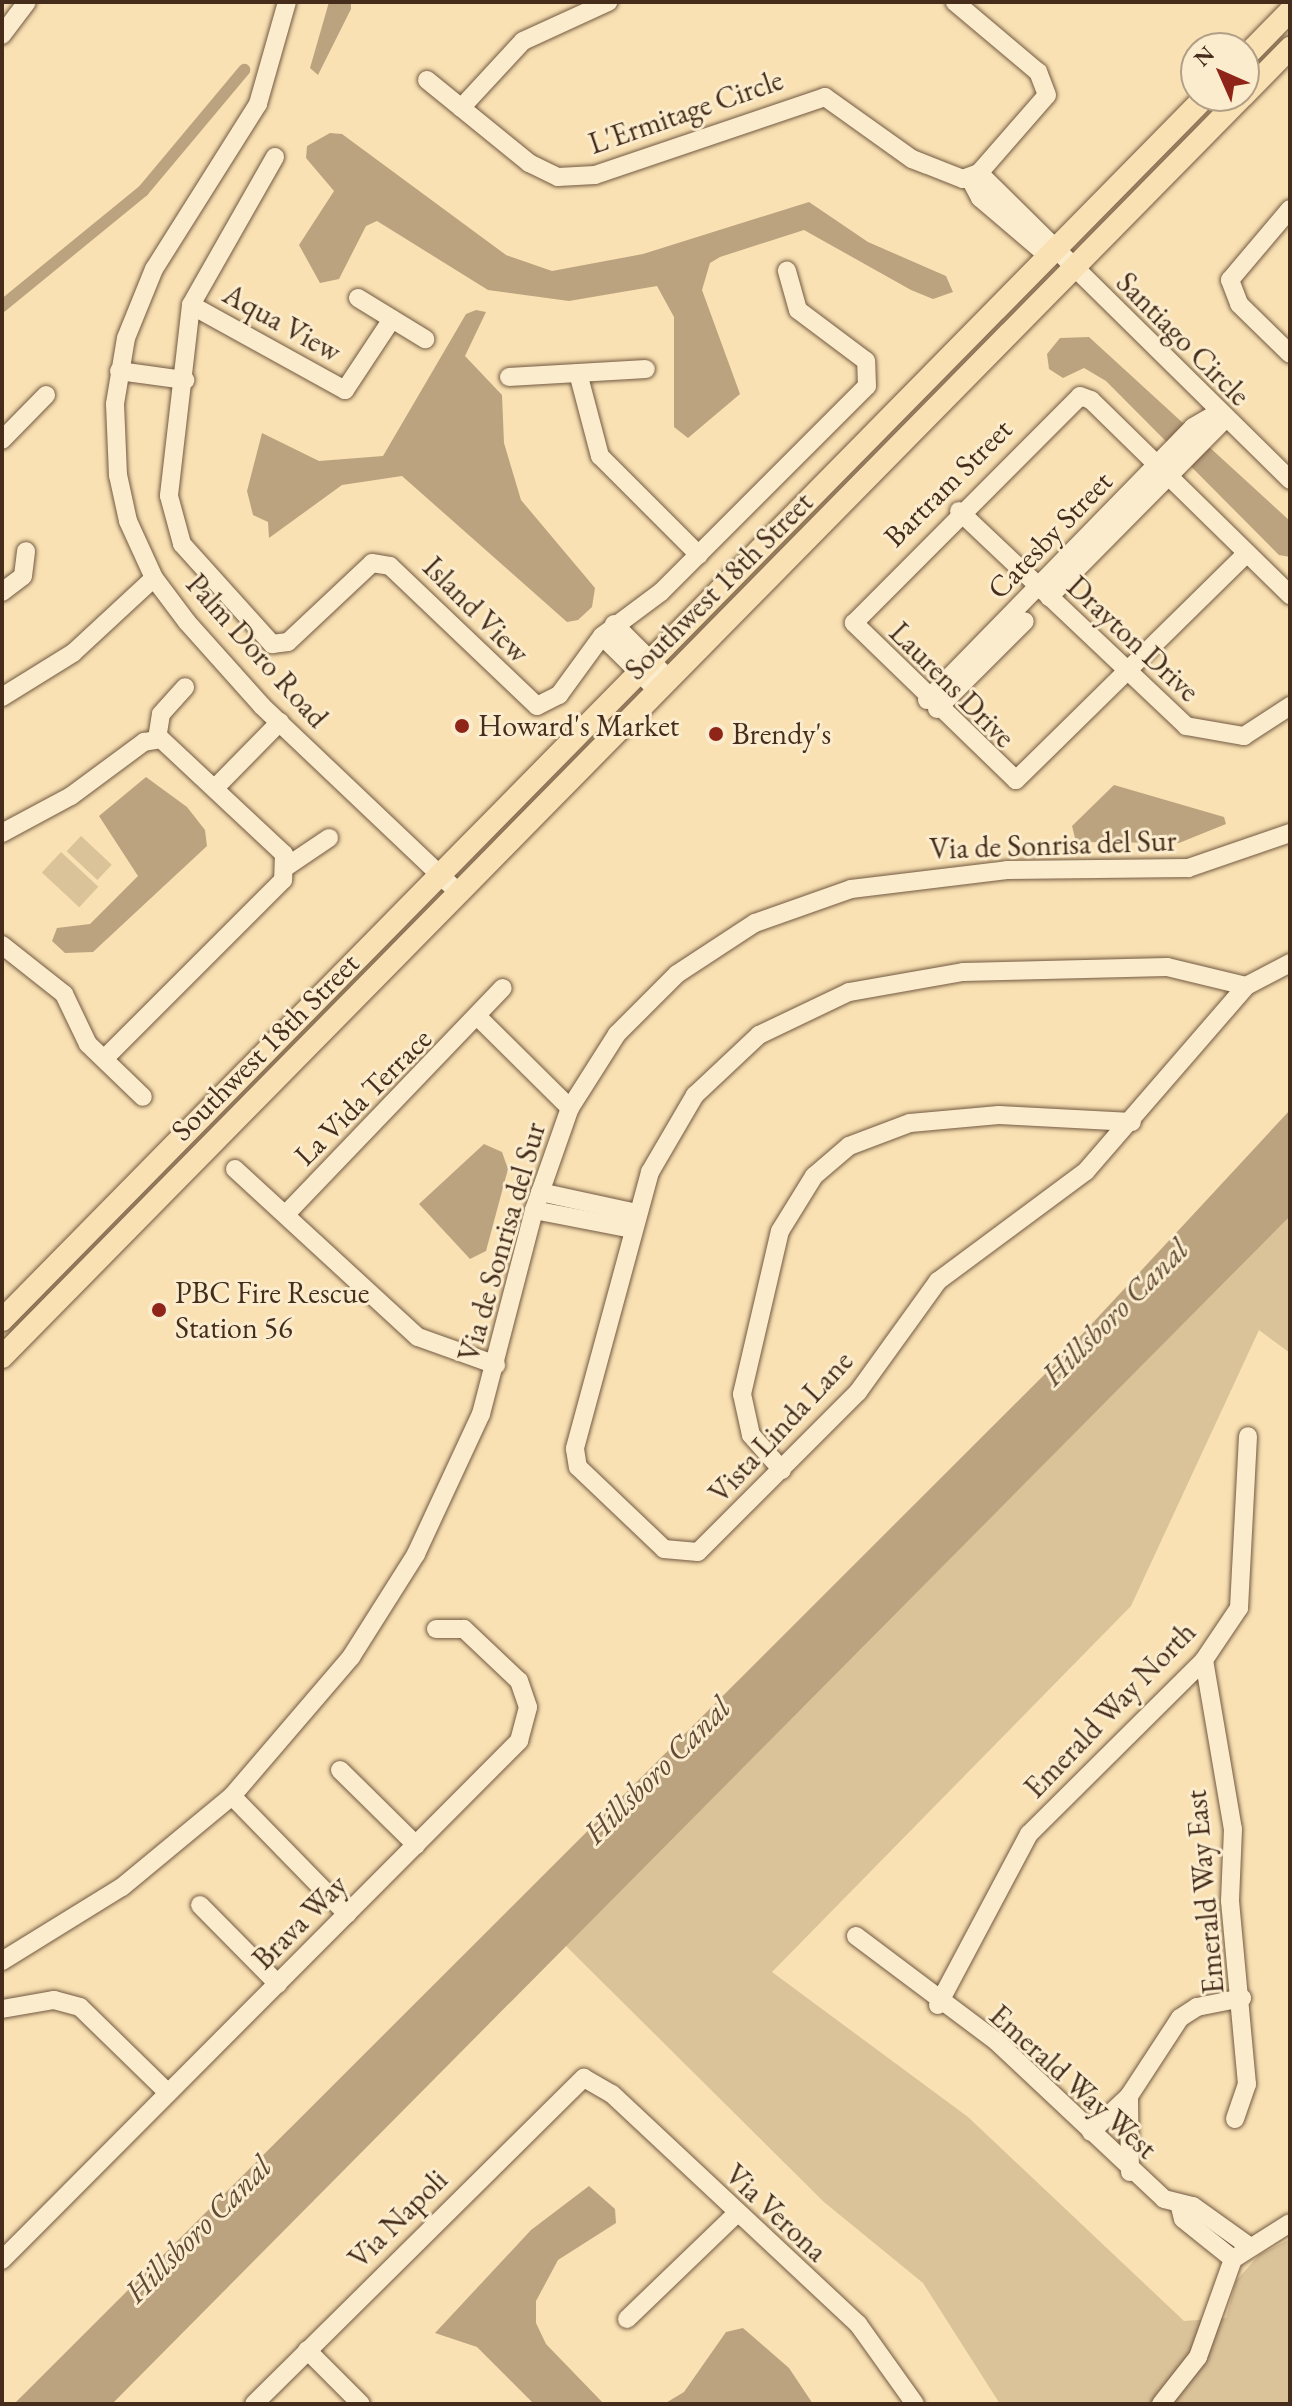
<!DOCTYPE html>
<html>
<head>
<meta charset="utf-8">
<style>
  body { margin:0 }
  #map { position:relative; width:1292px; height:2406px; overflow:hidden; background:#f9e1b3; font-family:"EB Garamond",serif }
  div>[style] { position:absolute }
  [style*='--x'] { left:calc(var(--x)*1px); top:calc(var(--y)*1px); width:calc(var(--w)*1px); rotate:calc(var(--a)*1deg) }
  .green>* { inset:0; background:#dac299; transform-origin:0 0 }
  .water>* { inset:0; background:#bca37f }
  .canal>* { height:12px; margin:-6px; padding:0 6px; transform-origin:6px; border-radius:6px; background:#bca37f }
  .roads { filter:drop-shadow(0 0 2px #725941) drop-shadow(0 0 2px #725941) }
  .minor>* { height:18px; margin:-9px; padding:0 9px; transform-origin:9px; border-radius:9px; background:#fbecce }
  .major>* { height:22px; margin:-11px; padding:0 11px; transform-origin:11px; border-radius:11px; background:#f9e1b3 }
  .dots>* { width:22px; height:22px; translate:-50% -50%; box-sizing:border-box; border:4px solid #fbecce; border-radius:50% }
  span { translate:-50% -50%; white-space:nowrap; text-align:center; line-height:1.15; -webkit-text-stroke:6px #fbecce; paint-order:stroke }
  .street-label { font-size:30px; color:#452c1b }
  .poi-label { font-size:30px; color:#452c1b }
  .left { translate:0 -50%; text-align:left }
  .water-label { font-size:32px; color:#634a34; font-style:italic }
  .frame { position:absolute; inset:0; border:4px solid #452c1b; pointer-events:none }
  .north { position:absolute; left:1180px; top:32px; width:80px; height:80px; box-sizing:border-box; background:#fbecce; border:2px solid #b29f86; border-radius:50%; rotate:315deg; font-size:22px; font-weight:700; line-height:32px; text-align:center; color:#452c1b }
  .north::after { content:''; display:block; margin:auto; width:28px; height:36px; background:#8f2418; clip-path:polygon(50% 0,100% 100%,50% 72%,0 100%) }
</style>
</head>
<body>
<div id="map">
  <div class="green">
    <i style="left:81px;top:836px;width:42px;height:21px;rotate:43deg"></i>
    <i style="left:61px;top:852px;width:51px;height:28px;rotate:43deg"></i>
    <i style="clip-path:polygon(1290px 1215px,1290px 1353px,1259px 1330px,1131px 1606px,772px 1972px,968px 2117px,1184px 2321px,1226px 2318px,1236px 2281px,1259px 2255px,1290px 2239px,1290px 2404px,1000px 2404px,923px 2283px,824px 2202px,564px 1944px)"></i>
  </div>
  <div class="water">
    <i style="clip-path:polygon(329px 2px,351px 2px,351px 9px,318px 75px,310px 68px)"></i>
    <i style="clip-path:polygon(330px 133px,342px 134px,506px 255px,552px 271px,643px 254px,809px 202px,868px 242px,946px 276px,953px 292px,933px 299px,911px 290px,804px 230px,720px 257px,710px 263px,702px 290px,740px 394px,688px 438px,674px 427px,674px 317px,657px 286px,569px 301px,488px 290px,377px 221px,366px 226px,339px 279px,320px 283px,299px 245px,334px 191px,306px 158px,307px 146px)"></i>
    <i style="clip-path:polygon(476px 310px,486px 312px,465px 356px,502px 395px,504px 443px,521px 500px,595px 588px,592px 607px,578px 620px,567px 622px,402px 476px,342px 485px,269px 538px,268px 522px,253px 515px,247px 491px,262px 433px,319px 461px,383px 456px,466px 314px)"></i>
    <i style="clip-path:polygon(1089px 337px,1290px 521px,1290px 557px,1279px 555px,1106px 381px,1084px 368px,1063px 378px,1049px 369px,1047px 354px,1060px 338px)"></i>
    <i style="clip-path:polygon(146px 777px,187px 807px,205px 830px,207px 846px,93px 952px,65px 953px,52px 941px,57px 928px,90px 924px,138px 876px,99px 816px)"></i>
    <i style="clip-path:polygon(1114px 785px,1224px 817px,1226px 824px,1179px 843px,1076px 842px,1072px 826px)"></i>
    <i style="clip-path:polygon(1290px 1110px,1290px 1216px,112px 2404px,14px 2404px,1049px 1370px)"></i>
    <i style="clip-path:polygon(484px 1144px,502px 1152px,508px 1169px,486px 1251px,470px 1259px,419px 1204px)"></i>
    <i style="clip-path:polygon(589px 2186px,615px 2209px,616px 2223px,558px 2260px,536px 2301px,536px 2323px,546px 2344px,604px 2404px,534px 2404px,477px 2347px,435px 2333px,531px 2230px)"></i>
    <i style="clip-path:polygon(743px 2328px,789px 2368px,813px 2404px,664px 2404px,684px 2392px,726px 2332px)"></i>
  </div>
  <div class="canal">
    <i style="--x:2;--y:306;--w:182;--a:-39.2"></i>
    <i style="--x:143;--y:191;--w:158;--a:-50.1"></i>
  </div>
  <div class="roads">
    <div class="minor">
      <i style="--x:287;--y:2;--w:106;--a:105.9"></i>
      <i style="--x:258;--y:104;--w:195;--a:122.2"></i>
      <i style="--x:154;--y:269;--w:74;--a:112.1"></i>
      <i style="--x:126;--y:338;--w:67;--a:99.5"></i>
      <i style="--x:115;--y:404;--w:71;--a:87.6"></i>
      <i style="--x:118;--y:475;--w:47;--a:77.7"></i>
      <i style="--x:128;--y:521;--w:63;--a:65.5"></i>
      <i style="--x:154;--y:578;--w:55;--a:53.1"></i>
      <i style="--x:187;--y:622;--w:113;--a:48.2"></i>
      <i style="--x:262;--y:706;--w:272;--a:43.5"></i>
      <i style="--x:2;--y:35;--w:41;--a:-52.9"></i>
      <i style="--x:427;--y:80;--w:132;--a:39.1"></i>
      <i style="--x:529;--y:163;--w:32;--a:26"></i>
      <i style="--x:558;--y:177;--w:37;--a:-3"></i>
      <i style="--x:595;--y:175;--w:243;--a:-18.7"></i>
      <i style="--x:825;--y:97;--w:107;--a:35.5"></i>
      <i style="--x:912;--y:159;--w:55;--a:21.4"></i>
      <i style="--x:963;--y:179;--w:17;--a:-21"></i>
      <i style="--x:979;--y:173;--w:103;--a:-48.9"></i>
      <i style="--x:1047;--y:95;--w:25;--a:-111"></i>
      <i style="--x:1038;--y:72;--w:109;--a:-139.9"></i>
      <i style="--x:461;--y:108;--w:91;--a:-47.2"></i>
      <i style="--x:523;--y:41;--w:94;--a:-24.6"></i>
      <i style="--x:275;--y:157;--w:170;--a:119.6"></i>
      <i style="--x:191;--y:305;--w:192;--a:96.6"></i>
      <i style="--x:169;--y:496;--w:50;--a:74.8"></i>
      <i style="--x:182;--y:544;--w:135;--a:48"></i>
      <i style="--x:272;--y:644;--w:16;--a:-7"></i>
      <i style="--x:288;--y:642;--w:115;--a:-43.2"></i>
      <i style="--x:372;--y:563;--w:18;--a:9"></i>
      <i style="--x:390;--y:566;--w:203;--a:43.6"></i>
      <i style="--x:537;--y:706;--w:25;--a:-27"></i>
      <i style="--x:559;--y:695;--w:73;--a:-53.9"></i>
      <i style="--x:602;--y:636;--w:74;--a:-36.7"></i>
      <i style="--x:661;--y:592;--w:291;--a:-45"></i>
      <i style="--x:867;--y:386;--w:25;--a:-92"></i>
      <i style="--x:866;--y:361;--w:85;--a:-143.1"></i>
      <i style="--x:798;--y:310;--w:41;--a:-105.8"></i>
      <i style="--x:979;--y:173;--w:437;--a:44.6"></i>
      <i style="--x:969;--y:177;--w:24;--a:62"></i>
      <i style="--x:980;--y:198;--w:79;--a:40.4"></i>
      <i style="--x:1290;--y:209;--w:93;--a:130.2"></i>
      <i style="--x:1230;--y:280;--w:26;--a:69"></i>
      <i style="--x:1239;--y:304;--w:71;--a:44.4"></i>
      <i style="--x:358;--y:298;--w:79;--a:31.5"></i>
      <i style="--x:191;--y:305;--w:176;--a:28.9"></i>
      <i style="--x:345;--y:390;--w:85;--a:-56.5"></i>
      <i style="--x:119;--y:371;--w:67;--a:7.8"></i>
      <i style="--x:578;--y:373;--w:86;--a:75.2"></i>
      <i style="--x:600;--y:456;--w:140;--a:45"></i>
      <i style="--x:509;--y:377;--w:137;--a:-3.3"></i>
      <i style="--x:2;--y:440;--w:63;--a:-45.6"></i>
      <i style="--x:959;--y:511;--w:313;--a:43.4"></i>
      <i style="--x:1186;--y:726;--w:59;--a:9.8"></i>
      <i style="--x:1244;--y:736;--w:55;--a:-33.1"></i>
      <i style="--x:1247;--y:553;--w:324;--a:135.5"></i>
      <i style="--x:1016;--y:780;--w:226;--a:-135.9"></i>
      <i style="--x:854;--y:623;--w:320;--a:-45.1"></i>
      <i style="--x:1080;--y:396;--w:12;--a:20"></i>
      <i style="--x:1091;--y:400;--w:279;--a:44.4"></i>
      <i style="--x:2;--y:592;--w:26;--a:-37"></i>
      <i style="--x:23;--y:576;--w:25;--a:-83"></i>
      <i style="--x:1049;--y:597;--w:249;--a:-45.3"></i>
      <i style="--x:614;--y:624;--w:78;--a:45"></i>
      <i style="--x:602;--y:636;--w:78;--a:44.5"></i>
      <i style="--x:2;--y:697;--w:84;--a:-31.8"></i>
      <i style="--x:73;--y:653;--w:110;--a:-42.8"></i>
      <i style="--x:927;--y:700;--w:381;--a:-45.7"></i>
      <i style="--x:1193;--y:427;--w:28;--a:-30"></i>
      <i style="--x:937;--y:709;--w:124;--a:-45"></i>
      <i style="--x:157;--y:739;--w:25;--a:-81"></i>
      <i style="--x:161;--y:714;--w:36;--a:-48"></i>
      <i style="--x:217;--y:786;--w:90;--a:-45.5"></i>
      <i style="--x:2;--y:833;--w:78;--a:-28.2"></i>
      <i style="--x:71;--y:796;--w:91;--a:-36.5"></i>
      <i style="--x:144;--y:742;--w:17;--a:-10"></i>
      <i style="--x:161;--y:739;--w:168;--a:43.1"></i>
      <i style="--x:284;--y:854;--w:26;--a:92"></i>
      <i style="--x:283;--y:880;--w:253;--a:135"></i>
      <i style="--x:286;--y:867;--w:52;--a:-34"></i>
      <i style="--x:2;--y:945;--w:79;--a:38.3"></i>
      <i style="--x:64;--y:994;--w:55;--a:64.4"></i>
      <i style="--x:88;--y:1044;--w:76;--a:43.9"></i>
      <i style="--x:1246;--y:986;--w:81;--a:-166.5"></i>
      <i style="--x:1167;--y:967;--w:204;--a:178.6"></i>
      <i style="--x:963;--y:972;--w:116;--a:170"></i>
      <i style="--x:849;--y:992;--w:100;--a:154.5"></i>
      <i style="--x:759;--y:1035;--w:88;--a:136.8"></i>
      <i style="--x:695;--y:1095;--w:89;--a:120.3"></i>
      <i style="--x:650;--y:1172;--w:287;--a:105.2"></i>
      <i style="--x:575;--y:1449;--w:18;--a:81"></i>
      <i style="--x:578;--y:1467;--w:119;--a:43.6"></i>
      <i style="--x:664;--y:1549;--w:34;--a:5"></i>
      <i style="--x:698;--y:1552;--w:226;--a:-45"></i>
      <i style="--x:858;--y:1392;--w:137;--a:-54.2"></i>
      <i style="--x:938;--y:1281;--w:184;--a:-36.6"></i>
      <i style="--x:1086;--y:1171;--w:245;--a:-49.1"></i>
      <i style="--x:1246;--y:986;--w:50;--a:-27.6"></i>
      <i style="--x:479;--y:1018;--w:128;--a:44.7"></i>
      <i style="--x:235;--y:1169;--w:248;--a:42.6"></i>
      <i style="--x:418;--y:1337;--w:83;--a:19.7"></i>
      <i style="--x:540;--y:1192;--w:98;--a:12.3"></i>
      <i style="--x:534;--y:1210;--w:101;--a:10.9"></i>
      <i style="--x:286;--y:1214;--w:313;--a:-46.2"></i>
      <i style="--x:782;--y:1470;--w:47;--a:-131.5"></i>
      <i style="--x:751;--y:1435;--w:42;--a:-102.4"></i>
      <i style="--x:742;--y:1394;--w:167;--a:-76.9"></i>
      <i style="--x:780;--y:1231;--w:65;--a:-58.3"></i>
      <i style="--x:814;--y:1176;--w:46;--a:-40.6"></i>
      <i style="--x:849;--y:1146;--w:65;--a:-20.7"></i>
      <i style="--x:910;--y:1123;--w:89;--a:-5.1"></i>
      <i style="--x:999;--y:1115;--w:133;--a:3"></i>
      <i style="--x:1204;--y:1660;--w:171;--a:80.3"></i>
      <i style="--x:1233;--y:1829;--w:72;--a:92.4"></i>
      <i style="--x:1230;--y:1901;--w:184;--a:84.7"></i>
      <i style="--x:1247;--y:2084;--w:37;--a:109"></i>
      <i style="--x:340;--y:1770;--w:107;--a:44.6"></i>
      <i style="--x:232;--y:1796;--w:165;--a:45.7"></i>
      <i style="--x:200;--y:1905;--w:111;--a:45.4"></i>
      <i style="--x:856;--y:1936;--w:176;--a:36.9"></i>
      <i style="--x:997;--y:2042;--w:229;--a:43.2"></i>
      <i style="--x:1164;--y:2199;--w:30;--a:14"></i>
      <i style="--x:1193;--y:2206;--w:65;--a:35.6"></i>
      <i style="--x:2;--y:1961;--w:141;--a:-31.7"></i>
      <i style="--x:122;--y:1887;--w:143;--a:-39.6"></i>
      <i style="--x:232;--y:1796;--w:183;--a:-49.4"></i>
      <i style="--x:351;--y:1657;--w:122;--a:-57.7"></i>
      <i style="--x:416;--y:1554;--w:154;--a:-65.1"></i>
      <i style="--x:481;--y:1414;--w:211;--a:-75.4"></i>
      <i style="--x:534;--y:1210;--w:108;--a:-70.6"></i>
      <i style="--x:570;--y:1108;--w:88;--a:-57.6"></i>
      <i style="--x:617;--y:1034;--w:85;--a:-45"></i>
      <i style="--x:677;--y:974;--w:93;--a:-33.2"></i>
      <i style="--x:755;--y:923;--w:102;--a:-19.5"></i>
      <i style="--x:851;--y:889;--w:157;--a:-6.9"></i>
      <i style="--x:1007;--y:870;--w:181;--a:-0.6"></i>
      <i style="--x:1188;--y:868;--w:108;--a:-18.9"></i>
      <i style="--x:938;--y:2005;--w:194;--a:-62"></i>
      <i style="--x:1029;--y:1834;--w:247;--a:-44.8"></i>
      <i style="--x:1204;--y:1660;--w:63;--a:-56.1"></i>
      <i style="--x:1239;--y:1608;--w:172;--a:-87"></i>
      <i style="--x:2;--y:2009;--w:53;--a:-9.8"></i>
      <i style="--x:54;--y:2000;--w:27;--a:15"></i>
      <i style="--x:80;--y:2007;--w:123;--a:44.3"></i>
      <i style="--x:1091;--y:2132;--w:52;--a:-43.5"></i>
      <i style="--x:1130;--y:2172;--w:76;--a:-90.8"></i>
      <i style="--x:1129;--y:2096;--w:93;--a:-56.8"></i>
      <i style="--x:1180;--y:2018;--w:20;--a:-33"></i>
      <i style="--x:1197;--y:2007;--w:46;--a:-11.3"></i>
      <i style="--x:1180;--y:2207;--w:12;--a:76"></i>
      <i style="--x:1183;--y:2219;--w:64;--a:38.7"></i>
      <i style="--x:2;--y:2260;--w:733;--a:-45.11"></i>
      <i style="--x:519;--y:1741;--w:35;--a:-75"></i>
      <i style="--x:528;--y:1707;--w:28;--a:-109"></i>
      <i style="--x:519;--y:1681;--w:76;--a:-136.6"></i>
      <i style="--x:464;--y:1629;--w:28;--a:180"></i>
      <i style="--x:627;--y:2319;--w:150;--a:-43.9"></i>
      <i style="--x:307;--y:2350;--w:76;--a:45"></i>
      <i style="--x:254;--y:2404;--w:464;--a:-44.7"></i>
      <i style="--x:584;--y:2078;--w:32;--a:30"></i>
      <i style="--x:612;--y:2094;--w:337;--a:43.1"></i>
      <i style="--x:858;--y:2324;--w:98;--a:54.5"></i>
      <i style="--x:1161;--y:2404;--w:60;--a:-51.8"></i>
      <i style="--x:1198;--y:2357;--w:104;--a:-70.3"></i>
      <i style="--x:1233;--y:2259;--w:67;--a:-32.3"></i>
    </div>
    <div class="major">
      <i style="--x:1244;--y:58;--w:66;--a:-45.6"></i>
      <i style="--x:1244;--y:95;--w:66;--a:-45.6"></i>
      <i style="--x:2;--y:1320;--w:1717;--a:-45.47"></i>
      <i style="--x:2;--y:1357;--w:1769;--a:-45.46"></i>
    </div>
  </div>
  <div class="dots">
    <i style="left:462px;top:726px;background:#8f2418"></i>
    <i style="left:716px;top:734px;background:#8f2418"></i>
    <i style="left:159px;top:1310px;background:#8f2418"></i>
  </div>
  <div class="street-label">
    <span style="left:686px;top:112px;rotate:-19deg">L'Ermitage Circle</span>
    <span style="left:282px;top:323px;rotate:29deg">Aqua View</span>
    <span style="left:1183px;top:339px;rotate:45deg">Santiago Circle</span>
    <span style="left:948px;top:483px;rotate:-45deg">Bartram Street</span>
    <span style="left:1050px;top:535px;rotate:-46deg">Catesby Street</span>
    <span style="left:719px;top:586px;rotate:-45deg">Southwest 18th Street</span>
    <span style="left:476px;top:610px;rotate:45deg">Island View</span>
    <span style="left:1133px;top:639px;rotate:43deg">Drayton Drive</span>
    <span style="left:257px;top:651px;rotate:48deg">Palm Doro Road</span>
    <span style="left:952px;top:685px;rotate:45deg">Laurens Drive</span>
    <span style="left:1053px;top:845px;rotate:-2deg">Via de Sonrisa del Sur</span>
    <span style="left:265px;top:1047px;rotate:-45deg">Southwest 18th Street</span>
    <span style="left:363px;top:1097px;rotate:-45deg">La Vida Terrace</span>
    <span style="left:502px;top:1242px;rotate:-74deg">Via de Sonrisa del Sur</span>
    <span style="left:781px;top:1427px;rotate:-47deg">Vista Linda Lane</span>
    <span style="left:1110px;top:1710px;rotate:-46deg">Emerald Way North</span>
    <span style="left:1205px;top:1892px;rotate:-95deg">Emerald Way East</span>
    <span style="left:300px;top:1922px;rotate:-45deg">Brava Way</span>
    <span style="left:1073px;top:2082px;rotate:42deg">Emerald Way West</span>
    <span style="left:776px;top:2213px;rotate:43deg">Via Verona</span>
    <span style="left:398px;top:2219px;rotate:-45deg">Via Napoli</span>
  </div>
  <div class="poi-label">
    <span class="left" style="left:478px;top:726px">Howard's Market</span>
    <span class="left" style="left:732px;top:734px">Brendy's</span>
    <span class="left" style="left:175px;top:1310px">PBC Fire Rescue<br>Station 56</span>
  </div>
  <div class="water-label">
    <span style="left:1115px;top:1312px;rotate:-45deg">Hillsboro Canal</span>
    <span style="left:657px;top:1770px;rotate:-45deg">Hillsboro Canal</span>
    <span style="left:198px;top:2229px;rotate:-45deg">Hillsboro Canal</span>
  </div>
  <div class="frame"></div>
  <div class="north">N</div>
</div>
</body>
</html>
